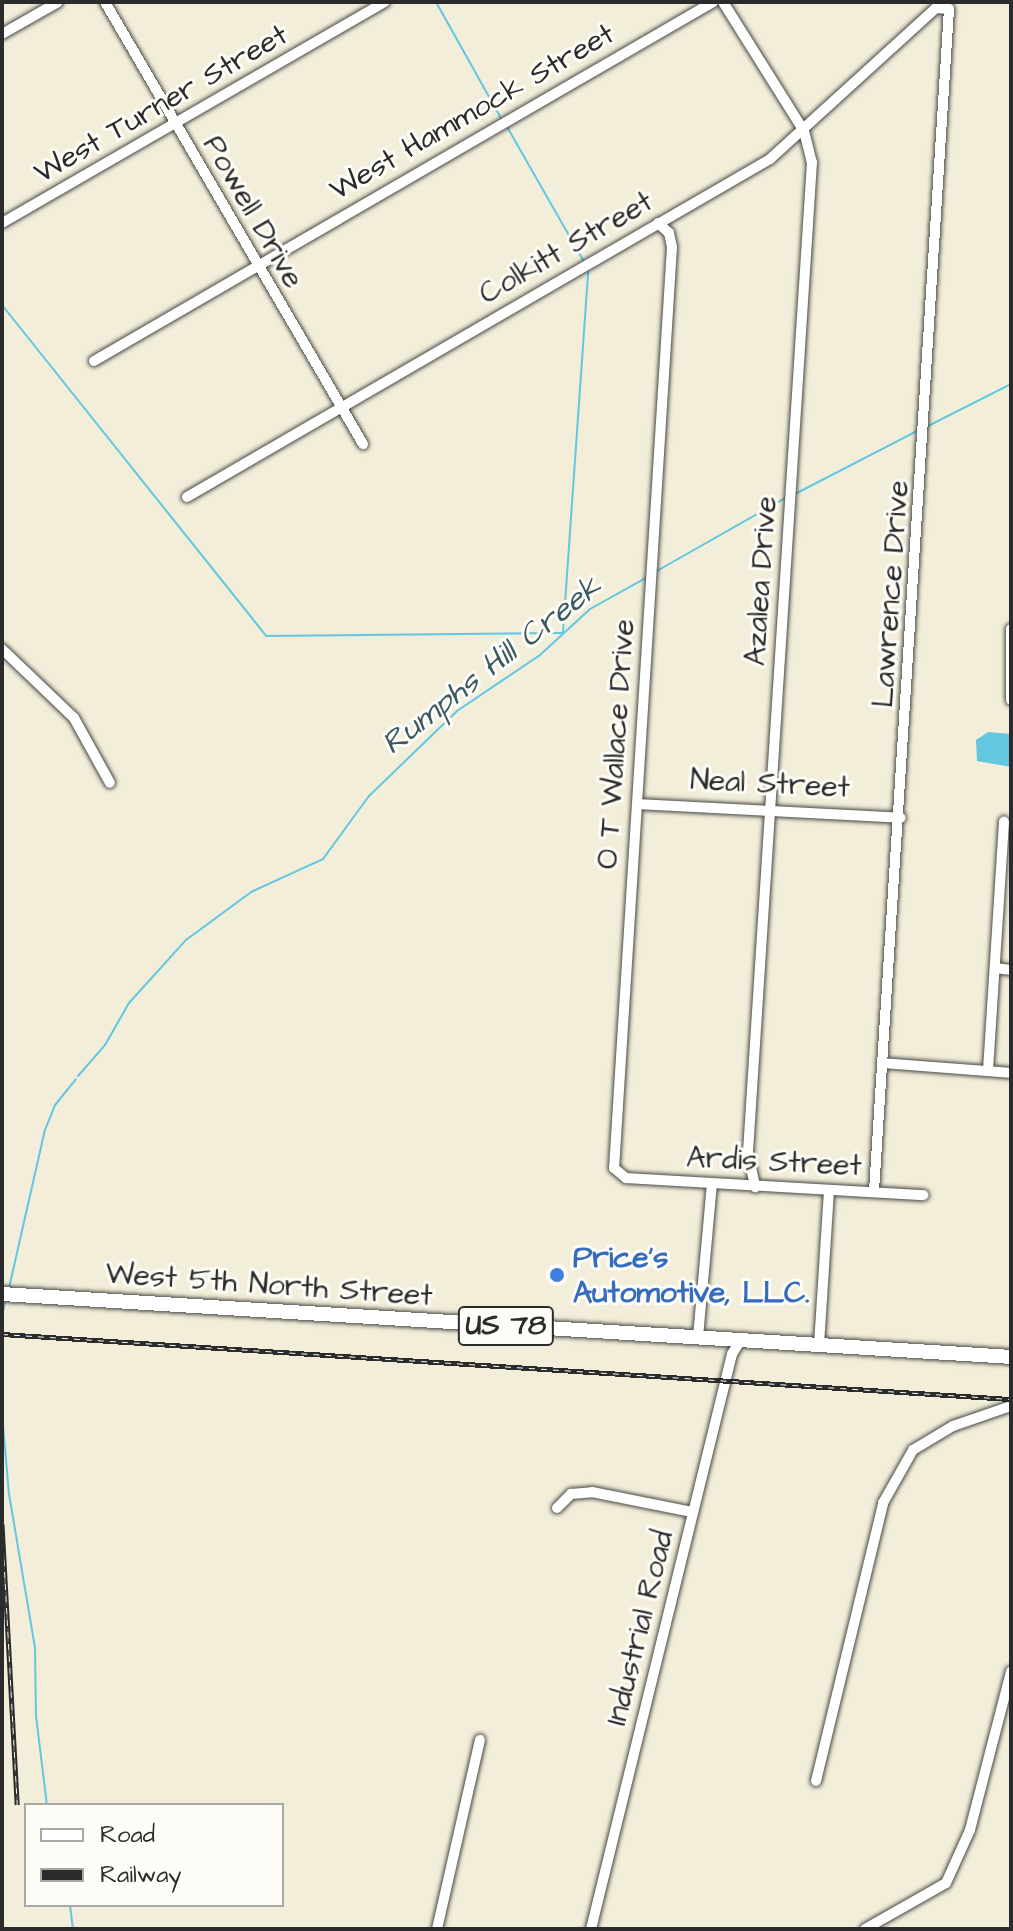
<!DOCTYPE html>
<html>
<head>
<meta charset="utf-8">
<style>
  body { margin:0 }
  #map { position:relative; width:1013px; height:1931px; overflow:hidden; background:#f2eeda; font-family:"Architects Daughter",sans-serif }
  div>[style] { position:absolute }
  [style*='--x'] { left:calc(var(--x)*1px); top:calc(var(--y)*1px); width:calc(var(--w)*1px); rotate:calc(var(--a)*1deg) }
  .water>* { inset:0; background:#62c7df }
  .stream>* { height:2px; margin:-1px; padding:0 1px; transform-origin:1px; border-radius:1px; background:#62c7df }
  .roads { filter:drop-shadow(0 0 2px #494845) drop-shadow(0 0 2px #494845) }
  .minor>* { height:10px; margin:-5px; padding:0 5px; transform-origin:5px; border-radius:5px; background:#fff }
  .major>* { height:14px; margin:-7px; padding:0 7px; transform-origin:7px; border-radius:7px; background:#fff }
  .rail>* { height:5px; margin-top:-2.5px; transform-origin:0; background:repeating-linear-gradient(90deg,#fdfcf7 0 6px,#2b2b2b 0 12px); box-sizing:border-box; border-block:2px solid #2b2b2b }
  .dots>* { width:22px; height:22px; translate:-50% -50%; box-sizing:border-box; border:4px solid #fdfcf7; border-radius:50% }
  span { translate:-50% -50%; white-space:nowrap; text-align:center; line-height:1.15; -webkit-text-stroke:6px #fdfcf7; paint-order:stroke }
  .shield-label span { padding:2px 6px; background:#fdfcf7; border:2px solid; border-radius:6px; -webkit-text-stroke-width:0 }
  .shield-label { font-size:28px; color:#2b2b2b; font-weight:700 }
  .street-label { font-size:30px; color:#2b2b2b }
  .shop-label { font-size:30px; color:#366cbe; font-weight:700 }
  .left { translate:0 -50%; text-align:left }
  .water-label { font-size:32px; color:#3c5a61; font-style:italic }
  .frame { position:absolute; inset:0; border:4px solid #2b2b2b; pointer-events:none }
  .legend { position:absolute; left:24px; top:1803px; width:260px; height:104px; box-sizing:border-box; background:#fdfcf7; border:2px solid #a9a8a5; margin:0; padding:10px 14px; list-style:none; font-size:24px; color:#2b2b2b }
  .legend li { display:flex; align-items:center; gap:16px; height:40px }
  .legend b { width:40px; border:2px solid #a9a8a5 }
</style>
</head>
<body>
<div id="map">
  <div class="water">
    <i style="clip-path:polygon(988px 732px,1011px 734px,1011px 767px,977px 761px,976px 740px)"></i>
  </div>
  <div class="stream">
    <i style="--x:436;--y:2;--w:135;--a:60.8"></i>
    <i style="--x:506;--y:125;--w:158;--a:60.3"></i>
    <i style="--x:2;--y:305;--w:423;--a:51.4"></i>
    <i style="--x:266;--y:636;--w:296;--a:-0.6"></i>
    <i style="--x:926;--y:427;--w:95;--a:-26.8"></i>
    <i style="--x:795;--y:494;--w:137;--a:-27.3"></i>
    <i style="--x:655;--y:572;--w:150;--a:-29.6"></i>
    <i style="--x:563;--y:632;--w:361;--a:-86"></i>
    <i style="--x:78;--y:1076;--w:41;--a:-48.9"></i>
    <i style="--x:105;--y:1045;--w:48;--a:-60.3"></i>
    <i style="--x:129;--y:1003;--w:85;--a:-47.9"></i>
    <i style="--x:186;--y:940;--w:81;--a:-36.4"></i>
    <i style="--x:251;--y:892;--w:79;--a:-24.6"></i>
    <i style="--x:323;--y:859;--w:78;--a:-53.9"></i>
    <i style="--x:369;--y:796;--w:122;--a:-44"></i>
    <i style="--x:457;--y:711;--w:100;--a:-34"></i>
    <i style="--x:540;--y:655;--w:68;--a:-42.6"></i>
    <i style="--x:590;--y:609;--w:64;--a:-29"></i>
    <i style="--x:9;--y:1288;--w:162;--a:-77.2"></i>
    <i style="--x:45;--y:1130;--w:27;--a:-68"></i>
    <i style="--x:55;--y:1105;--w:33;--a:-51"></i>
    <i style="--x:2;--y:1317;--w:15;--a:-79"></i>
    <i style="--x:2;--y:1413;--w:81;--a:85.1"></i>
    <i style="--x:9;--y:1494;--w:155;--a:80.4"></i>
    <i style="--x:35;--y:1647;--w:69;--a:89.2"></i>
    <i style="--x:36;--y:1716;--w:90;--a:83"></i>
    <i style="--x:70;--y:1905;--w:24;--a:83"></i>
  </div>
  <div class="roads">
    <div class="minor">
      <i style="--x:105;--y:2;--w:512;--a:59.73"></i>
      <i style="--x:723;--y:2;--w:152;--a:57.9"></i>
      <i style="--x:804;--y:131;--w:32;--a:76"></i>
      <i style="--x:812;--y:162;--w:993;--a:93.7"></i>
      <i style="--x:748;--y:1153;--w:35;--a:78"></i>
      <i style="--x:2;--y:34;--w:64;--a:-29.7"></i>
      <i style="--x:2;--y:223;--w:442;--a:-30"></i>
      <i style="--x:658;--y:223;--w:15;--a:42"></i>
      <i style="--x:669;--y:233;--w:14;--a:78"></i>
      <i style="--x:672;--y:247;--w:923;--a:93.6"></i>
      <i style="--x:614;--y:1168;--w:16;--a:40"></i>
      <i style="--x:626;--y:1178;--w:298;--a:3.3"></i>
      <i style="--x:94;--y:361;--w:716;--a:-30.11"></i>
      <i style="--x:187;--y:497;--w:674;--a:-30.1"></i>
      <i style="--x:770;--y:159;--w:224;--a:-42.3"></i>
      <i style="--x:936;--y:8;--w:13;--a:4"></i>
      <i style="--x:949;--y:9;--w:1183;--a:93.63"></i>
      <i style="--x:1011;--y:629;--w:71;--a:90"></i>
      <i style="--x:2;--y:649;--w:100;--a:43.8"></i>
      <i style="--x:74;--y:718;--w:74;--a:61"></i>
      <i style="--x:637;--y:804;--w:264;--a:3"></i>
      <i style="--x:995;--y:968;--w:16;--a:7"></i>
      <i style="--x:882;--y:1063;--w:129;--a:4.4"></i>
      <i style="--x:988;--y:1070;--w:249;--a:-86.3"></i>
      <i style="--x:698;--y:1337;--w:154;--a:-84.8"></i>
      <i style="--x:819;--y:1345;--w:155;--a:-86.3"></i>
      <i style="--x:557;--y:1508;--w:20;--a:-45"></i>
      <i style="--x:571;--y:1494;--w:21;--a:-5"></i>
      <i style="--x:592;--y:1492;--w:102;--a:11.3"></i>
      <i style="--x:816;--y:1781;--w:286;--a:-76.4"></i>
      <i style="--x:883;--y:1503;--w:61;--a:-60.5"></i>
      <i style="--x:913;--y:1450;--w:47;--a:-31"></i>
      <i style="--x:953;--y:1426;--w:61;--a:-19"></i>
      <i style="--x:437;--y:1929;--w:194;--a:-77.2"></i>
      <i style="--x:591;--y:1929;--w:592;--a:-76.22"></i>
      <i style="--x:732;--y:1354;--w:15;--a:-58"></i>
      <i style="--x:865;--y:1929;--w:93;--a:-29.6"></i>
      <i style="--x:946;--y:1883;--w:58;--a:-65.6"></i>
      <i style="--x:970;--y:1830;--w:164;--a:-75.5"></i>
    </div>
    <div class="major">
      <i style="--x:2;--y:1294;--w:1011;--a:3.57"></i>
    </div>
  </div>
  <div class="rail">
    <i style="--x:2;--y:1334;--w:1011;--a:3.69"></i>
    <i style="--x:2;--y:1524;--w:281;--a:86.9"></i>
  </div>
  <div class="dots">
    <i style="left:557px;top:1275px;background:#3f7fe0"></i>
  </div>
  <div class="shield-label">
    <span style="left:506px;top:1326px">US 78</span>
  </div>
  <div class="street-label">
    <span style="left:161px;top:104px;rotate:-30deg">West Turner Street</span>
    <span style="left:472px;top:112px;rotate:-30deg">West Hammock Street</span>
    <span style="left:253px;top:212px;rotate:60deg">Powell Drive</span>
    <span style="left:566px;top:248px;rotate:-30deg">Colkitt Street</span>
    <span style="left:761px;top:581px;rotate:-86deg">Azalea Drive</span>
    <span style="left:891px;top:594px;rotate:-86deg">Lawrence Drive</span>
    <span style="left:616px;top:744px;rotate:-86deg">O T Wallace Drive</span>
    <span style="left:770px;top:784px;rotate:3deg">Neal Street</span>
    <span style="left:774px;top:1162px;rotate:3deg">Ardis Street</span>
    <span style="left:269px;top:1285px;rotate:4deg">West 5th North Street</span>
    <span style="left:640px;top:1628px;rotate:-76deg">Industrial Road</span>
  </div>
  <div class="shop-label">
    <span class="left" style="left:573px;top:1275px">Price's<br>Automotive, LLC.</span>
  </div>
  <div class="water-label">
    <span style="left:492px;top:666px;rotate:-38deg">Rumphs Hill Creek</span>
  </div>
  <div class="frame"></div>
  <ul class="legend">
  <li><b style="height:10px;background:#fff"></b>Road</li>
  <li><b style="height:10px;background:#2b2b2b"></b>Railway</li>
  </ul>
</div>
</body>
</html>
